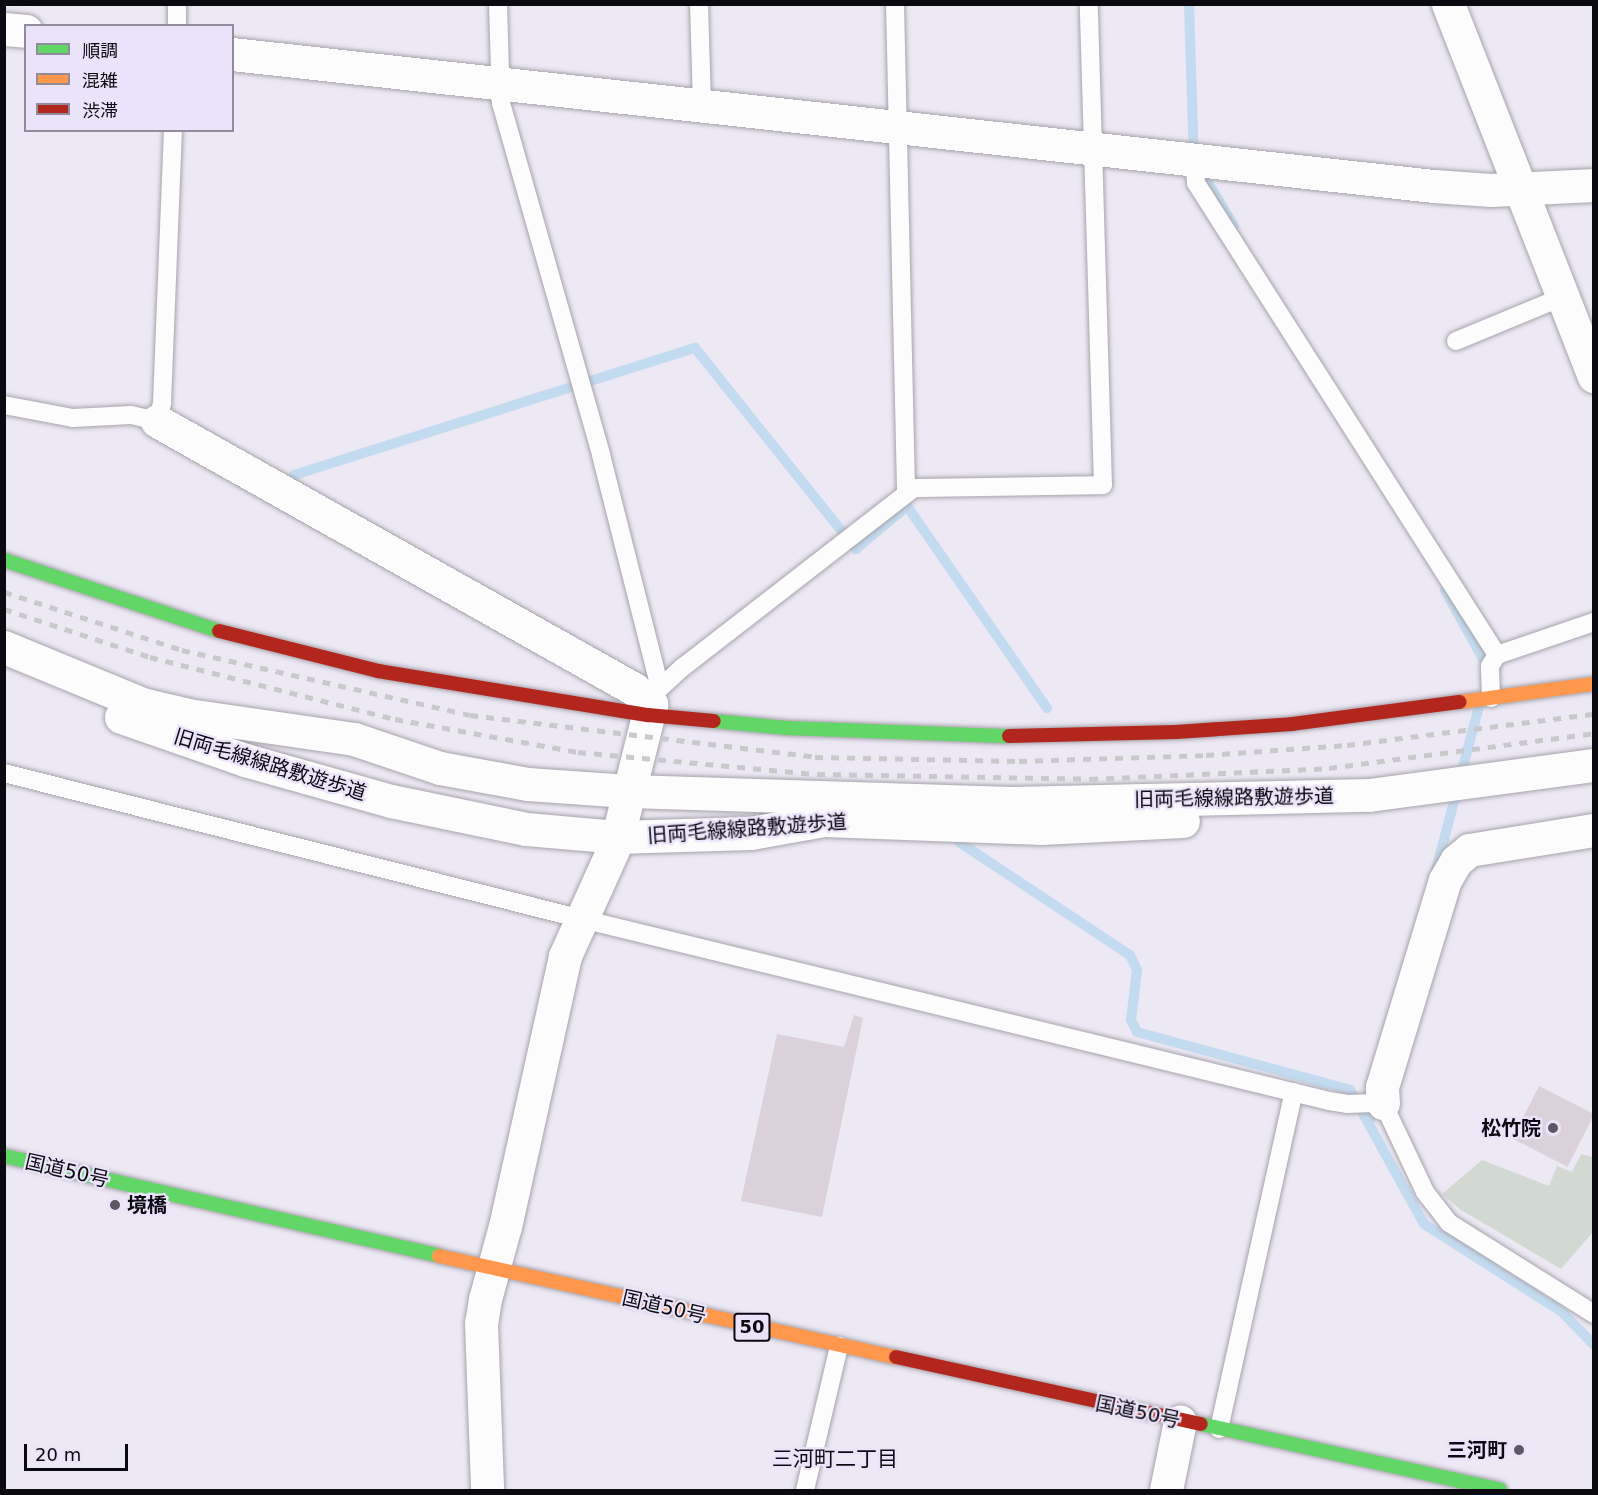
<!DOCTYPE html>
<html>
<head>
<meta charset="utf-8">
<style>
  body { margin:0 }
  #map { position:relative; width:1598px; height:1495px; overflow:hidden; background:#ece8f4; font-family:"DejaVu Sans","Noto Sans JP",sans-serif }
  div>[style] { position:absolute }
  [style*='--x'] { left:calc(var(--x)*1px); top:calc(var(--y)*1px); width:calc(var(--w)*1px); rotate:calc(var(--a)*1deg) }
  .green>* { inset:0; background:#d2d9d2 }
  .stream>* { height:10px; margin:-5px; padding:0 5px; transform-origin:5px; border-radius:5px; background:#c3dbef }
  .building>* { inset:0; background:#dbd1db; transform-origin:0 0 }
  .roads { filter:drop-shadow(0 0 2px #a6a3ab) drop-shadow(0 0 2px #a6a3ab) }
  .lane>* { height:18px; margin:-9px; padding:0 9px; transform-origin:9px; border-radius:9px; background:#fcfcfd }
  .street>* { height:33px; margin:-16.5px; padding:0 16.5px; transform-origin:16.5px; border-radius:16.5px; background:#fcfcfd }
  .fast>* { height:14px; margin:-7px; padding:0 7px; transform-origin:7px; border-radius:7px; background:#63d668 }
  .slow>* { height:14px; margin:-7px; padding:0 7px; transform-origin:7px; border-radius:7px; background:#ff974d }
  .jam>* { height:14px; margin:-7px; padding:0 7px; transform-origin:7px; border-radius:7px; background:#b3261e }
  .rail>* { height:4.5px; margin-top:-2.25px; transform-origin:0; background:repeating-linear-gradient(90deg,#c9c9cb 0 8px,transparent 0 16px) }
  .dots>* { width:16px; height:16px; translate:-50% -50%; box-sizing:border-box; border:3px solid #eae3f9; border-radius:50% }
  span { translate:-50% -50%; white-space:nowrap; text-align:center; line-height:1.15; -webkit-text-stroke:4.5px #eae3f9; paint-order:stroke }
  .shield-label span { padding:2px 4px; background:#eae3f9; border:2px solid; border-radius:4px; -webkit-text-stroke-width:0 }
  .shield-label { font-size:18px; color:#0c0a11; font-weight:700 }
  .street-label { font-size:20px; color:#0c0a11 }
  .poi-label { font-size:20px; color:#0c0a11; font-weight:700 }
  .right { translate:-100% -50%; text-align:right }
  .left { translate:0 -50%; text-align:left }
  .neighbourhood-label { font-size:21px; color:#0c0a11 }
  .frame { position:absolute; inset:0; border:6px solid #0c0a11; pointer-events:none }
  .legend { position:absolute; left:24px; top:24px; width:210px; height:108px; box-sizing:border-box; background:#eae3f9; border:2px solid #918c9c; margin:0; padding:8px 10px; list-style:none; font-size:18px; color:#0c0a11 }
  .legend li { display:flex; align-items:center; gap:12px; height:30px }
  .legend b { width:30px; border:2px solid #918c9c }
  .scale { position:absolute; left:24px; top:1444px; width:104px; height:27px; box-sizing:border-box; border:3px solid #0c0a11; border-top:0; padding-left:8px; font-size:18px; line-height:21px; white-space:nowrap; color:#0c0a11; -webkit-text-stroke:4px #eae3f9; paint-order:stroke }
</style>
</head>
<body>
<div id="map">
  <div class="green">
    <i style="clip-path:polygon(1581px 1154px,1593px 1157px,1593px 1232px,1561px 1269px,1461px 1210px,1442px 1194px,1482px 1160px,1549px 1186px,1557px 1166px,1572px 1172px)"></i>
  </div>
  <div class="stream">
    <i style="--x:1189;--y:4;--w:155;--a:88.2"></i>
    <i style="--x:1194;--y:159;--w:78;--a:59.2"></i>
    <i style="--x:294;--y:475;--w:421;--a:-17.6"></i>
    <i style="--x:695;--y:348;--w:258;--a:51.3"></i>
    <i style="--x:856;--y:549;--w:67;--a:-40.1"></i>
    <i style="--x:907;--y:506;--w:246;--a:55.3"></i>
    <i style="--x:1445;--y:590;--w:91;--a:61.2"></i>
    <i style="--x:959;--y:842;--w:205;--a:33.5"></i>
    <i style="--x:1130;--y:955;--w:17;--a:65"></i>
    <i style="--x:1137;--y:970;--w:50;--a:96.8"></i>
    <i style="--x:1131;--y:1020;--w:13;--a:63"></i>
    <i style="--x:1137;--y:1032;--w:221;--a:15.2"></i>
    <i style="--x:1350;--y:1090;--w:153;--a:61.1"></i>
    <i style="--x:1424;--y:1224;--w:164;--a:32.5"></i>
    <i style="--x:1562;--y:1312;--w:46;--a:45.9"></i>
    <i style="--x:1436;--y:870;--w:174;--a:-75.3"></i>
    <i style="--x:1369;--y:1123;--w:21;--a:-73"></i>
  </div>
  <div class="building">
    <i style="clip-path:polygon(854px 1015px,863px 1018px,822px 1217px,741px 1201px,777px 1034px,844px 1047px)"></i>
    <i style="left:1539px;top:1086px;width:62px;height:59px;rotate:27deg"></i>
  </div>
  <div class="roads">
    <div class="lane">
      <i style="--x:498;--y:4;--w:99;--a:88.3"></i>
      <i style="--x:501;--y:103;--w:366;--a:74.1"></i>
      <i style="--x:601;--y:455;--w:232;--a:75.8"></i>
      <i style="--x:658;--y:680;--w:18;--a:103"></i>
      <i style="--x:699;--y:4;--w:101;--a:88.3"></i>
      <i style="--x:895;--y:4;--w:488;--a:88.7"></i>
      <i style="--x:177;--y:26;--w:22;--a:-90"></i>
      <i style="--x:1194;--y:159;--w:24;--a:85"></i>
      <i style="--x:1196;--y:183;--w:560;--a:57.47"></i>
      <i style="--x:1456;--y:341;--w:115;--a:-22.5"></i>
      <i style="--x:4;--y:405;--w:70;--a:10.7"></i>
      <i style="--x:73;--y:418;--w:58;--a:-3"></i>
      <i style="--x:131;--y:415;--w:27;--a:13"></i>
      <i style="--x:157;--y:421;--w:19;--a:-74"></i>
      <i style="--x:162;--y:403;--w:273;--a:-87.7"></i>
      <i style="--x:658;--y:690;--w:34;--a:-43"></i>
      <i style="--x:683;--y:667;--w:292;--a:-37.8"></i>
      <i style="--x:914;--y:488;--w:189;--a:-0.9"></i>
      <i style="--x:1103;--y:485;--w:481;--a:-91.7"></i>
      <i style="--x:1491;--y:698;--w:32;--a:-92"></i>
      <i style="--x:1490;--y:666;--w:13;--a:-58"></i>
      <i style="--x:1497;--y:655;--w:102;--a:-18.8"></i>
      <i style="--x:4;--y:773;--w:596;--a:14.18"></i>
      <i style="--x:582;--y:919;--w:769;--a:13.69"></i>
      <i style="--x:1329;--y:1101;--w:18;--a:9"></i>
      <i style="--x:1347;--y:1104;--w:36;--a:-2"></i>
      <i style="--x:1383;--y:1103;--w:98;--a:64.7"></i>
      <i style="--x:1425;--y:1192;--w:39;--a:52"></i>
      <i style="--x:1449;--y:1223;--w:171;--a:32.1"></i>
      <i style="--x:1219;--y:1429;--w:345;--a:-77.5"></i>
      <i style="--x:805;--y:1490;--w:148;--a:-76.7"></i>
    </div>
    <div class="street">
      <i style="--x:1448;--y:4;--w:400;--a:68.6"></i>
      <i style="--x:4;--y:29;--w:22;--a:5"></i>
      <i style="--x:232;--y:54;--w:1209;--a:6.27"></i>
      <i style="--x:1434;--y:186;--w:57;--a:4"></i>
      <i style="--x:1491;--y:190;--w:103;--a:-2.8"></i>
      <i style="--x:157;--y:421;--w:547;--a:29.33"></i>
      <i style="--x:634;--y:689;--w:23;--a:41"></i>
      <i style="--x:651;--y:704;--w:143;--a:104.1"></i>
      <i style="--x:616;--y:843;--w:124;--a:114.3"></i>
      <i style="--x:565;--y:956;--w:277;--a:102.5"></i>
      <i style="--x:505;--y:1226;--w:76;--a:105.3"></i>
      <i style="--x:485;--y:1299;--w:24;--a:99"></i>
      <i style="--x:481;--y:1323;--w:167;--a:87.9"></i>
      <i style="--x:4;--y:647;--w:149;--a:22.4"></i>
      <i style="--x:142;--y:704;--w:47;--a:13.4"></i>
      <i style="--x:188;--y:715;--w:168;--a:8.2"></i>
      <i style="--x:354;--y:739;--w:91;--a:18.6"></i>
      <i style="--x:440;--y:768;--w:89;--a:10.3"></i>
      <i style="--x:528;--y:784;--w:101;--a:4"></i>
      <i style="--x:629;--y:791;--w:382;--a:1.8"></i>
      <i style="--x:1011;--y:803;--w:358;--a:-1.3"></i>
      <i style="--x:1369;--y:795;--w:227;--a:-7.6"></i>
      <i style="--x:121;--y:717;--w:131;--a:19.1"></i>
      <i style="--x:245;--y:760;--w:152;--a:15.7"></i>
      <i style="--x:391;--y:801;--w:138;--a:11.7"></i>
      <i style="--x:526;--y:829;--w:91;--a:5"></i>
      <i style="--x:617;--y:837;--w:134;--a:-1.7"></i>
      <i style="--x:751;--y:833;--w:74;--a:-10.1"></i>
      <i style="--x:824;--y:820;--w:217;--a:2.1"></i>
      <i style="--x:1041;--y:828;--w:142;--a:-2.8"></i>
      <i style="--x:1383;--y:1103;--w:16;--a:-94"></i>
      <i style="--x:1382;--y:1087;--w:216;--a:-73.1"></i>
      <i style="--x:1445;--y:880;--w:22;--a:-60"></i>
      <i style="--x:1456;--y:861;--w:17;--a:-40"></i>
      <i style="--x:1469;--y:850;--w:127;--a:-9.1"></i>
      <i style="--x:1166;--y:1490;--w:70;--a:-78.5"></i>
    </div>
    <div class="fast">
      <i style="--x:4;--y:560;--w:226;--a:18.3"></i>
      <i style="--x:714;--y:721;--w:73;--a:5.5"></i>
      <i style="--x:787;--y:728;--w:222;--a:2.1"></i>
      <i style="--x:4;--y:1156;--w:446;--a:12.9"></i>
      <i style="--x:1201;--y:1424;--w:306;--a:12.4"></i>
    </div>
    <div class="slow">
      <i style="--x:1460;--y:702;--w:135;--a:-7.7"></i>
      <i style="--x:439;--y:1256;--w:468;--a:12.5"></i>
    </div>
    <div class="jam">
      <i style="--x:219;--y:631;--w:164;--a:14.1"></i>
      <i style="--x:378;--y:671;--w:274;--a:9.3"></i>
      <i style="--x:648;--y:715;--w:66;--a:5.2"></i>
      <i style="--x:1009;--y:736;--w:167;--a:-1.4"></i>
      <i style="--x:1176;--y:732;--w:116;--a:-3.9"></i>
      <i style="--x:1292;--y:724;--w:169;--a:-7.5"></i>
      <i style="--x:896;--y:1357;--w:312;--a:12.4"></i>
    </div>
  </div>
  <div class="rail">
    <i style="--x:4;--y:592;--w:187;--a:18"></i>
    <i style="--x:182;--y:650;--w:295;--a:12.7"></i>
    <i style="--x:470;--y:715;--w:348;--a:6.9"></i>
    <i style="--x:815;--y:757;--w:204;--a:1.1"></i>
    <i style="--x:1019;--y:761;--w:187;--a:-1.8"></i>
    <i style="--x:1206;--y:755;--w:141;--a:-4.1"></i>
    <i style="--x:1347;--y:745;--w:249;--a:-7.2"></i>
    <i style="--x:4;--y:609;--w:154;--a:18.2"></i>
    <i style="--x:150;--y:657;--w:253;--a:14.2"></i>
    <i style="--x:395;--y:719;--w:186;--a:10.2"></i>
    <i style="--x:578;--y:752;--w:240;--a:5.3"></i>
    <i style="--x:817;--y:774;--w:273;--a:1"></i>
    <i style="--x:1090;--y:779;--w:239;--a:-2.6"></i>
    <i style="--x:1329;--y:768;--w:267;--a:-7.5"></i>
  </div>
  <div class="dots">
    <i style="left:1553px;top:1128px;background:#5a5860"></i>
    <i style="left:115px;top:1205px;background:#5a5860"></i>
    <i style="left:1519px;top:1450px;background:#5a5860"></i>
  </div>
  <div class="shield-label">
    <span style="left:752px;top:1327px">50</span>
  </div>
  <div class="street-label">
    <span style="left:270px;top:765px;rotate:17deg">旧両毛線線路敷遊歩道</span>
    <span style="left:1234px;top:798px;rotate:-1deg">旧両毛線線路敷遊歩道</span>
    <span style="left:747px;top:829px;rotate:-4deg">旧両毛線線路敷遊歩道</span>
    <span style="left:67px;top:1171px;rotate:13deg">国道50号</span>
    <span style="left:664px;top:1307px;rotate:13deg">国道50号</span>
    <span style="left:1138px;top:1412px;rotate:12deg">国道50号</span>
  </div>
  <div class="poi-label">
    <span class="right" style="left:1541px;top:1128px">松竹院</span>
    <span class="left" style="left:127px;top:1205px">境橋</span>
    <span class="right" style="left:1507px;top:1450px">三河町</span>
  </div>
  <div class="neighbourhood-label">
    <span style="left:835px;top:1459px">三河町二丁目</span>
  </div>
  <div class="frame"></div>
  <ul class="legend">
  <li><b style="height:8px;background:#63d668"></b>順調</li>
  <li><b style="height:8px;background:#ff974d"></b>混雑</li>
  <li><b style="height:8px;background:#b3261e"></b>渋滞</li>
  </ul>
  <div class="scale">20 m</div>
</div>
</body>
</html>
